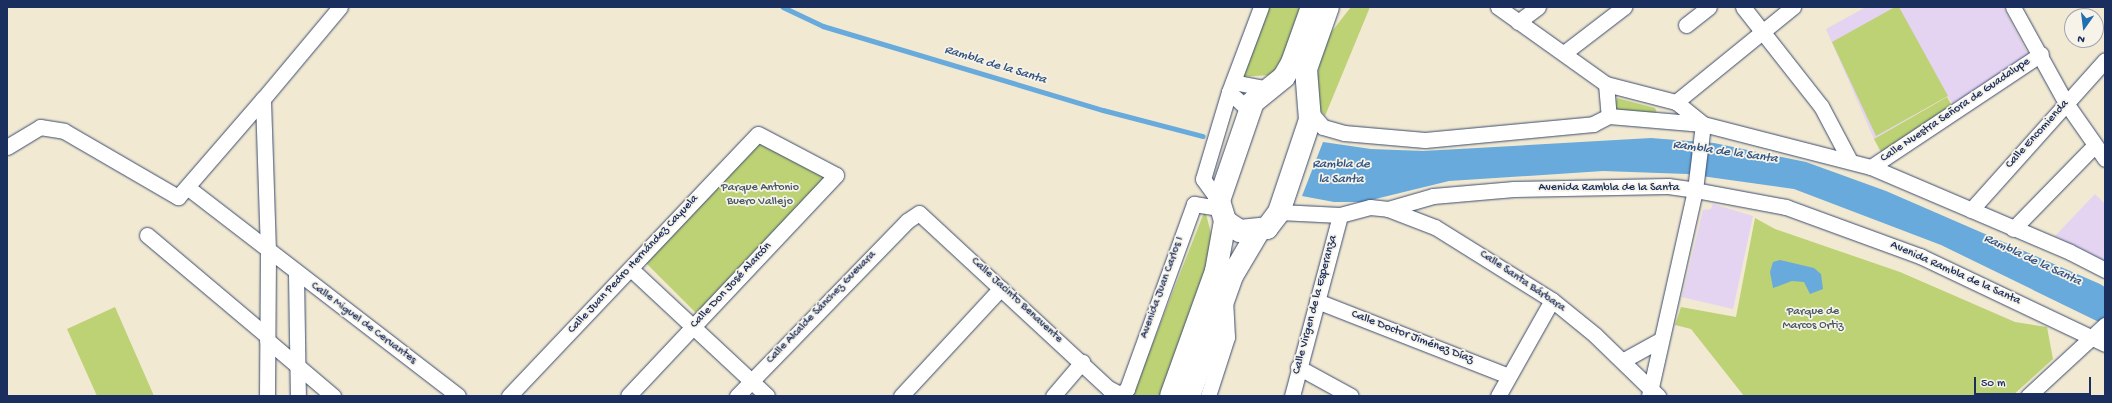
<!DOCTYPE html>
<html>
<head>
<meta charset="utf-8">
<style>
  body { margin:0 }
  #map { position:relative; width:2112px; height:403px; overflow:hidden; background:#f1e9d2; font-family:"Gochi Hand",sans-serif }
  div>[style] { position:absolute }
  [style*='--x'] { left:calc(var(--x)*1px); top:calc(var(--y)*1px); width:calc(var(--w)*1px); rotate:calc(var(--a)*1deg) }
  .built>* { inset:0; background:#e4d3f1 }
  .green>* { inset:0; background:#bdd175 }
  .water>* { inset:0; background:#68aadc }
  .stream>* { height:4.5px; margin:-2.25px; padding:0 2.25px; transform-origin:2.25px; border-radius:2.25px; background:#68aadc }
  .roads { filter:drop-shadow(0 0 1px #3b4b6f) drop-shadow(0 0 1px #3b4b6f) }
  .minor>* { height:15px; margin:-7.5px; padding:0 7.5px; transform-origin:7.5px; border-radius:7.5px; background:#fff }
  .primary>* { height:22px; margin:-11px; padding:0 11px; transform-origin:11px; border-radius:11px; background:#fff }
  span { translate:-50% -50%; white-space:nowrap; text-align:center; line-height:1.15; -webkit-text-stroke:3.5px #f7f3e8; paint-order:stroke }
  .street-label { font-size:12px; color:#1b2f5e }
  .park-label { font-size:12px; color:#445864 }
  .water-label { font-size:13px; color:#325484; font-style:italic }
  .frame { position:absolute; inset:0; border:8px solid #1b2f5e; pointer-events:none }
  .north { position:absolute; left:2064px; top:8px; width:40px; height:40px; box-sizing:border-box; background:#f7f3e8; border:1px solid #9fa5b1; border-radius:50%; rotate:194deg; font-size:11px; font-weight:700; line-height:16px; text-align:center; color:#1b2f5e }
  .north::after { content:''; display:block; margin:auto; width:14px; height:18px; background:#1f6fb2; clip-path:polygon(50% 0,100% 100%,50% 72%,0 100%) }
  .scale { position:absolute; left:1974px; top:377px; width:117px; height:18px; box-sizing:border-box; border:2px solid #1b2f5e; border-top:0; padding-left:5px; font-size:12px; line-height:14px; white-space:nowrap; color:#1b2f5e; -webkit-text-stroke:3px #f7f3e8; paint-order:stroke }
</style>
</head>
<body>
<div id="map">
  <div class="built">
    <i style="clip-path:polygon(1866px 7px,2003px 7px,2028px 54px,1953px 104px,1947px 96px,1874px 139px,1826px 29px)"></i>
    <i style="clip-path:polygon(2095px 194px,2105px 204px,2105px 261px,2055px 236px)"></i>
    <i style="clip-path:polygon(1713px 204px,1753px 216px,1733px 309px,1682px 297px,1703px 210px,1711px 209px)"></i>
  </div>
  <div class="green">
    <i style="clip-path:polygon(1269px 7px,1305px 7px,1285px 59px,1271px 75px,1239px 77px)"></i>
    <i style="clip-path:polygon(1351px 7px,1370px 7px,1325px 116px,1319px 108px,1316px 84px,1321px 54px,1329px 35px)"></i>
    <i style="clip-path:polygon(1895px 7px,1899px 7px,1948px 96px,1876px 136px,1832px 42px)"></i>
    <i style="clip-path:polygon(1947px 97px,1954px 109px,1883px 156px,1874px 139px)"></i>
    <i style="clip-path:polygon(1617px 98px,1655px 108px,1657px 113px,1614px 111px)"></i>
    <i style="clip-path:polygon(761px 138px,831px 176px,699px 316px,646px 263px)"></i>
    <i style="clip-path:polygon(1205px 210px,1214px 245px,1163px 396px,1132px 396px)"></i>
    <i style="clip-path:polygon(1755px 218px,1775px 229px,1900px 272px,2015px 322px,2047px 327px,2053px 359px,2012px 396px,1744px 396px,1691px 329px,1675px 325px,1681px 307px,1736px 317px)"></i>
    <i style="clip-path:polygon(115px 307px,154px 396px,97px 396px,67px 329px)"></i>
  </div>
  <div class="water">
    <i style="clip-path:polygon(1651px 138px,1714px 143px,1806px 162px,1886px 191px,2100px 284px,2105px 287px,2105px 325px,1941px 245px,1794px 189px,1687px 174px,1603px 171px,1449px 181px,1363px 202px,1334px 202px,1302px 196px,1323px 142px,1371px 149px,1423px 151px)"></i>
    <i style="clip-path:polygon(1780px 260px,1814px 268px,1821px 274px,1823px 289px,1810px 294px,1804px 282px,1792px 281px,1773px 288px,1770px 272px,1773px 262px)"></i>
  </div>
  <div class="stream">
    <i style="--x:783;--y:7;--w:44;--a:25.4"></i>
    <i style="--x:823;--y:26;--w:292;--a:16.7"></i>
    <i style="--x:1103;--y:110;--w:103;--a:14.6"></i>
  </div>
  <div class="roads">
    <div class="minor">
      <i style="--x:1498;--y:7;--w:133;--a:35.5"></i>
      <i style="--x:1606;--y:84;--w:32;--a:85"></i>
      <i style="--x:1743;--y:7;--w:126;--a:51.8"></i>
      <i style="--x:1821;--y:106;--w:62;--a:62.2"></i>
      <i style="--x:2013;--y:7;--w:110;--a:61.1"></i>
      <i style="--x:2066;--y:103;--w:68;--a:55.1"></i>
      <i style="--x:1518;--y:22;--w:25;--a:-37"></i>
      <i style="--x:1686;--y:25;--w:29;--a:-38"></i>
      <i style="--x:1564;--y:53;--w:76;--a:-37.5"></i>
      <i style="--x:1233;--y:82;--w:36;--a:11"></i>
      <i style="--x:1606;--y:84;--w:72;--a:14.4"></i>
      <i style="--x:1676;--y:102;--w:35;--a:39"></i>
      <i style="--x:1229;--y:92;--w:27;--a:42"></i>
      <i style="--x:1676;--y:102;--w:151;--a:-39.1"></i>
      <i style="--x:1310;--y:112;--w:20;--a:49"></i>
      <i style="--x:1323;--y:127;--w:22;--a:16"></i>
      <i style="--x:1344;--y:133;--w:81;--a:4.9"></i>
      <i style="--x:1425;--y:140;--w:169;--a:-5.4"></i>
      <i style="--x:1593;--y:124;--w:18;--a:-27"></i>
      <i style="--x:1609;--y:116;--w:94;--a:4.9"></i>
      <i style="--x:1703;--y:124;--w:173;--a:14.4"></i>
      <i style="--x:1871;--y:167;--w:216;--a:23.1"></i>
      <i style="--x:2070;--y:252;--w:39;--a:27"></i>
      <i style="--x:7;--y:147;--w:39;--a:-31"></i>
      <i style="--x:40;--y:127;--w:24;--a:9"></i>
      <i style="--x:64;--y:131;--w:132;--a:30.1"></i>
      <i style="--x:178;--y:197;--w:130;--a:-49.1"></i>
      <i style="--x:1871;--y:167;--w:204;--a:-33.6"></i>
      <i style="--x:187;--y:187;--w:342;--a:37.6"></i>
      <i style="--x:1219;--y:201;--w:27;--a:-126"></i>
      <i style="--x:1203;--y:179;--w:91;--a:-73.4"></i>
      <i style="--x:1229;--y:92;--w:91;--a:-69.4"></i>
      <i style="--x:1388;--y:209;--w:50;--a:21"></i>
      <i style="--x:1435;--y:227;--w:138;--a:32"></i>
      <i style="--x:1552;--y:300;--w:55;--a:39.1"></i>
      <i style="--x:1595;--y:335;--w:88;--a:44.1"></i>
      <i style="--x:1971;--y:210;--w:201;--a:-48.2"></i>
      <i style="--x:1279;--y:212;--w:61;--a:2.8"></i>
      <i style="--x:1340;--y:215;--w:31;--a:-15"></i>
      <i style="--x:1370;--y:207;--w:18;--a:6"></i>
      <i style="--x:1388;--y:209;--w:47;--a:-16.1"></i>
      <i style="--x:1433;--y:196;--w:81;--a:-4.9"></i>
      <i style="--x:1514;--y:189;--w:154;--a:-1.1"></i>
      <i style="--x:1668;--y:186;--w:27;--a:8"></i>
      <i style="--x:1695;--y:190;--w:93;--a:10.6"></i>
      <i style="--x:1786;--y:207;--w:143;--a:20.1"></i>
      <i style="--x:1920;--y:256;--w:205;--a:25.4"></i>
      <i style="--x:2013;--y:229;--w:116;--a:-45.7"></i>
      <i style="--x:147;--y:235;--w:157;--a:40.1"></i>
      <i style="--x:631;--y:269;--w:186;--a:43"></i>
      <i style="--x:296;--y:274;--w:122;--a:89.1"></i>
      <i style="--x:1317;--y:301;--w:203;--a:21.4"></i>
      <i style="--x:267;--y:340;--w:87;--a:40.3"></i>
      <i style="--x:1622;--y:361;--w:43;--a:-28.9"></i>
      <i style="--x:1298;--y:367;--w:60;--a:28.7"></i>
      <i style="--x:1121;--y:394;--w:8;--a:-40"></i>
      <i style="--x:1127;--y:389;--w:197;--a:-70.1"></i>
      <i style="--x:1194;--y:204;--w:26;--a:9"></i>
      <i style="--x:267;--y:396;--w:145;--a:-89.6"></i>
      <i style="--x:268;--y:251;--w:152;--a:-91.9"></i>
      <i style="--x:263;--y:99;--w:120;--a:-50.1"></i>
      <i style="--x:509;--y:396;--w:361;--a:-46.5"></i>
      <i style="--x:758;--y:134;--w:88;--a:27.7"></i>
      <i style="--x:836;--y:175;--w:303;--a:133.3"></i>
      <i style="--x:737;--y:396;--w:244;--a:-45.8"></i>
      <i style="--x:907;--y:221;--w:14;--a:-34"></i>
      <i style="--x:919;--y:213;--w:258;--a:42.8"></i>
      <i style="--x:1108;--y:388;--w:18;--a:27"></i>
      <i style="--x:901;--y:396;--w:147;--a:-47.2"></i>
      <i style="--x:1053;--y:396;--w:45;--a:-49.5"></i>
      <i style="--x:1208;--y:396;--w:62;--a:-72.1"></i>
      <i style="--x:1227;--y:337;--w:33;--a:-93"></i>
      <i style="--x:1292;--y:396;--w:187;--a:-75.1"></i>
      <i style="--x:1498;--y:396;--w:110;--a:-60.6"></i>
      <i style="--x:1649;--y:396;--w:211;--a:-77.4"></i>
      <i style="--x:1695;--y:190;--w:66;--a:-83.1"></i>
      <i style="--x:2028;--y:396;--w:105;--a:-42.7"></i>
    </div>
    <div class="primary">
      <i style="--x:1312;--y:7;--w:59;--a:109.7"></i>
      <i style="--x:1292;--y:63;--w:16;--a:120"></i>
      <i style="--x:1284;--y:77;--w:40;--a:141"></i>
      <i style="--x:1253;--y:102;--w:105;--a:109"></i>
      <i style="--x:1219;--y:201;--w:21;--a:73"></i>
      <i style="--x:1225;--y:221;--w:18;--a:34"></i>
      <i style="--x:1240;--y:231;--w:27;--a:-6"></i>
      <i style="--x:1267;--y:228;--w:20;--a:-53"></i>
      <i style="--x:1279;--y:212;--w:97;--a:-71.4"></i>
      <i style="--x:1310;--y:120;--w:51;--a:-94.5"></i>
      <i style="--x:1306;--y:69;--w:66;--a:-70.5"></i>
      <i style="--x:1171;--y:396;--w:133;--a:-70.2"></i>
      <i style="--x:1216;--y:271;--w:51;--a:-79.8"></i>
      <i style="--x:1189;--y:396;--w:127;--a:-70.3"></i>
      <i style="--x:1232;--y:276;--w:51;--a:-59.4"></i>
    </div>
  </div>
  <div class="street-label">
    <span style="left:1956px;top:111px;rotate:-34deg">Calle Nuestra Señora de Guadalupe</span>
    <span style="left:2038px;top:135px;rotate:-48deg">Calle Encomienda</span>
    <span style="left:1609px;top:189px">Avenida Rambla de la Santa</span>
    <span style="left:634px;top:265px;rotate:-47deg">Calle Juan Pedro Hernández Cayuela</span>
    <span style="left:1955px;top:274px;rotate:24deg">Avenida Rambla de la Santa</span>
    <span style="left:1522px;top:282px;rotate:34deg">Calle Santa Bárbara</span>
    <span style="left:732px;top:286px;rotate:-47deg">Calle Don José Alarcón</span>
    <span style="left:1163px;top:288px;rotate:-70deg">Avenida Juan Carlos I</span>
    <span style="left:1016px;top:301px;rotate:43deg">Calle Jacinto Benavente</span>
    <span style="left:1316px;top:305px;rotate:-75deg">Calle Virgen de la Esperanza</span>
    <span style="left:822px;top:308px;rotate:-46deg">Calle Alcalde Sánchez Guevara</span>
    <span style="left:363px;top:324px;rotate:37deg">Calle Miguel de Cervantes</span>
    <span style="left:1412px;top:338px;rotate:21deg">Calle Doctor Jiménez Díaz</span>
  </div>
  <div class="park-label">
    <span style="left:760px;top:196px">Parque Antonio<br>Buero Vallejo</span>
    <span style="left:1813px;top:320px">Parque de<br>Marcos Ortiz</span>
  </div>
  <div class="water-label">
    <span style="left:995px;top:66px;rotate:17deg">Rambla de la Santa</span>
    <span style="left:1725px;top:153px;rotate:8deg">Rambla de la Santa</span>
    <span style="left:1341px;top:173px">Rambla de<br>la Santa</span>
    <span style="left:2032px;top:261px;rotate:25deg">Rambla de la Santa</span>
  </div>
  <div class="frame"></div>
  <div class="north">N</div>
  <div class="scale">50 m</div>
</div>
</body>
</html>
